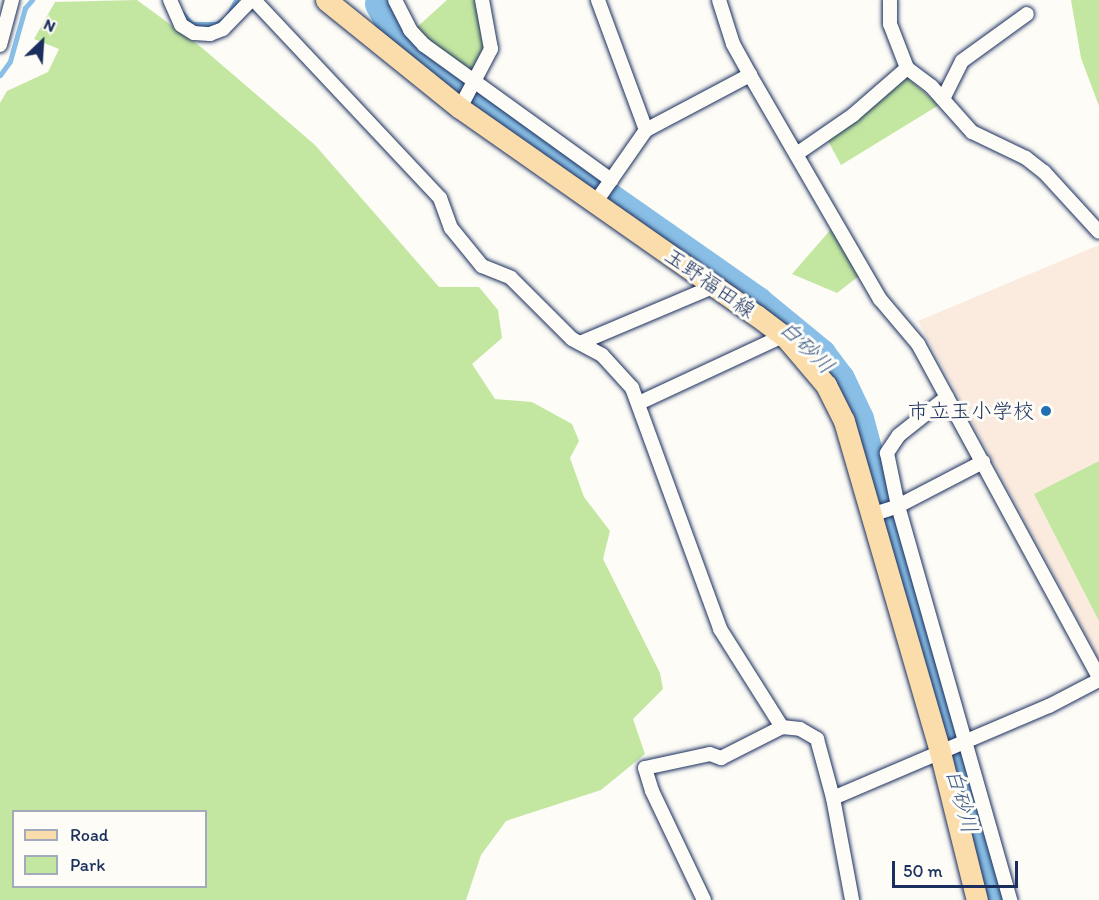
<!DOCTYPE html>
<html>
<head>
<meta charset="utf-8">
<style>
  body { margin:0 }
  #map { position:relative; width:1099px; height:900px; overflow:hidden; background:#fdfcf7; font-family:Itim,"Klee One",sans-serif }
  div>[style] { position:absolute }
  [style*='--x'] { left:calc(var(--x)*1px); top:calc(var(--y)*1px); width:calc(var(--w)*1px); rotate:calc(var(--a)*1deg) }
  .built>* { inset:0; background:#fbebdf }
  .green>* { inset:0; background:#c3e7a1 }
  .stream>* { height:5px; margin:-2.5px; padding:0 2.5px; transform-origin:2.5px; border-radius:2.5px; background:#89bfe6 }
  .river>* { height:30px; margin:-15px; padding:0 15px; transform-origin:15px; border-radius:15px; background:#89bfe6 }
  .roads { filter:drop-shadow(0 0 2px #1b2f5e) drop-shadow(0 0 2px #1b2f5e) }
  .street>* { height:14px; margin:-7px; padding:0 7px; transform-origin:7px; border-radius:7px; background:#fdfcf7 }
  .primary>* { height:21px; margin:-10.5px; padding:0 10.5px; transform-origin:10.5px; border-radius:10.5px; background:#faddab }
  .dots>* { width:16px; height:16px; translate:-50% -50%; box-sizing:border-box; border:3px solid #fdfcf7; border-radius:50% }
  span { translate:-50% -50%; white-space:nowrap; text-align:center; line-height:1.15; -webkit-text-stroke:6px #fdfcf7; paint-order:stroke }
  .street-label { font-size:21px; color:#1b2f5e }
  .poi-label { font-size:21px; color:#1b2f5e }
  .right { translate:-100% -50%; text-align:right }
  .water-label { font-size:22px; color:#3c5a87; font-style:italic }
  .legend { position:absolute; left:12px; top:810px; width:195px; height:78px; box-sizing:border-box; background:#fdfcf7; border:2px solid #a3aaba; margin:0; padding:8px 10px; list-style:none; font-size:18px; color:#1b2f5e }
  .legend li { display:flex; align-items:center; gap:12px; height:30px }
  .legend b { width:30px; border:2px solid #a3aaba }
  .north { position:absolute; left:12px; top:12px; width:60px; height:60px; -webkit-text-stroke:4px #fdfcf7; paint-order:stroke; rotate:25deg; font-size:16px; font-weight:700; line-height:24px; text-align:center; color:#1b2f5e }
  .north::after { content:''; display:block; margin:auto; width:21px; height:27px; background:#1b2f5e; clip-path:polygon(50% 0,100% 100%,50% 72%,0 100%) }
  .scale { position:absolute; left:892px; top:861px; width:126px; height:27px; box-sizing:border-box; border:3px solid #1b2f5e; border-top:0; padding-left:8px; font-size:18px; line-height:21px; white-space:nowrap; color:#1b2f5e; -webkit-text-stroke:4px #fdfcf7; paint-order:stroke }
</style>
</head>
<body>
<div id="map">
  <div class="built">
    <i style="clip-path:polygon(1099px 245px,1099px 659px,918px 321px)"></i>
  </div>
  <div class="green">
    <i style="clip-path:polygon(evenodd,137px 0,201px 47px,315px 145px,439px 287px,479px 287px,498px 310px,502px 338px,472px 364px,495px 399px,532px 402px,572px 424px,579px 441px,570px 458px,584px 497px,610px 531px,603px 559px,660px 673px,663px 689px,633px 719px,645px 754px,601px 790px,506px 821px,481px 855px,466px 900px,0 900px,0 103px,7px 91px,48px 72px,59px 49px,34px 39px,55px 2px,137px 0,14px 812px,206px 812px,206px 886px,14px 886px,14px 812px)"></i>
    <i style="clip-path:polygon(447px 0,475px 0,485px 45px,473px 77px,416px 28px)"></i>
    <i style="clip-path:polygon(1071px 0,1099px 0,1099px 106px,1081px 58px)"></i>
    <i style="clip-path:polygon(904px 75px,939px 105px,841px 165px,827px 139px)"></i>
    <i style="clip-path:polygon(833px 227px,859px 276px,837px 293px,792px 274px)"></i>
    <i style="clip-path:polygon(1099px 461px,1099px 621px,1034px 494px)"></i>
  </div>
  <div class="stream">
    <i style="--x:182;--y:13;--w:15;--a:48"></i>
    <i style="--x:192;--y:24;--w:24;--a:0"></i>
    <i style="--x:216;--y:24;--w:13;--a:-32"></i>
    <i style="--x:227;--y:17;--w:19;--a:-62"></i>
    <i style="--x:0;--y:75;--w:17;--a:-54"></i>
    <i style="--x:10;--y:61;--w:55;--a:-74.2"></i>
    <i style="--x:25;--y:8;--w:11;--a:-49"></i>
  </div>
  <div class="river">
    <i style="--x:380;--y:4;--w:48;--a:60.3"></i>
    <i style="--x:404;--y:46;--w:70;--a:40.3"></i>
    <i style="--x:457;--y:91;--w:368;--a:35"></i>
    <i style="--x:758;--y:302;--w:82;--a:39.5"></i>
    <i style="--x:821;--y:354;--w:31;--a:53"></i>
    <i style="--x:840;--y:379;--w:44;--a:64.6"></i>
    <i style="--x:859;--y:419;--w:498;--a:74.9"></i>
  </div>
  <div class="roads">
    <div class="street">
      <i style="--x:170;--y:0;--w:27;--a:66"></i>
      <i style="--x:181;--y:25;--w:15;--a:32"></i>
      <i style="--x:194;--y:33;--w:16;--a:4"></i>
      <i style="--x:210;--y:34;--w:14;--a:-21"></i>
      <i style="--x:223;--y:29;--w:40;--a:-46"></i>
      <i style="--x:254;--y:0;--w:272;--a:46.8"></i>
      <i style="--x:440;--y:198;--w:32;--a:70"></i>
      <i style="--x:451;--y:228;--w:49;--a:50.8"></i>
      <i style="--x:482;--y:266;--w:31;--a:22"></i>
      <i style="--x:511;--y:278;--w:86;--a:45"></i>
      <i style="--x:572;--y:339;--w:34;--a:28"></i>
      <i style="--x:602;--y:355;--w:45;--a:47.7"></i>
      <i style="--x:632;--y:388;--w:257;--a:69.9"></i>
      <i style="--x:720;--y:629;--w:116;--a:57.7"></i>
      <i style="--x:395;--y:0;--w:34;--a:63"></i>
      <i style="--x:410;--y:30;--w:21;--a:47"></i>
      <i style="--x:424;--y:45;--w:231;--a:35.8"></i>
      <i style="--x:719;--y:0;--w:46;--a:72.3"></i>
      <i style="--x:733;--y:44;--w:35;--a:61"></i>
      <i style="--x:750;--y:75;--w:259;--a:59.9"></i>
      <i style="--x:880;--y:299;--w:59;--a:49.8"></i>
      <i style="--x:918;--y:344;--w:380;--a:61.5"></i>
      <i style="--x:890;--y:0;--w:24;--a:90"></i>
      <i style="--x:890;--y:24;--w:47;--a:68.9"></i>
      <i style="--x:907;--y:68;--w:30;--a:37"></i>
      <i style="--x:931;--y:86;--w:62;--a:48.3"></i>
      <i style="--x:972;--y:132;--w:60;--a:25.7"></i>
      <i style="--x:1026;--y:158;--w:23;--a:38"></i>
      <i style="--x:1044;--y:172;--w:81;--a:47.5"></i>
      <i style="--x:0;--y:45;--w:47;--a:-75.1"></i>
      <i style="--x:943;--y:99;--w:42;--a:-63.4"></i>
      <i style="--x:962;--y:61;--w:80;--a:-35.9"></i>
      <i style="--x:460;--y:108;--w:67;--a:-62.3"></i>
      <i style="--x:491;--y:49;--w:50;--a:-100.4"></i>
      <i style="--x:646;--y:130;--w:118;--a:-27.9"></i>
      <i style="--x:798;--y:153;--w:67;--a:-34.6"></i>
      <i style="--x:853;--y:115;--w:72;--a:-41"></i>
      <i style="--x:595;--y:203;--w:89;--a:-55.1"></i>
      <i style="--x:646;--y:130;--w:139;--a:-110.3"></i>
      <i style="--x:580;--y:343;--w:147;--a:-22.9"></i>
      <i style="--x:947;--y:397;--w:61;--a:141.6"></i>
      <i style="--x:899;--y:435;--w:22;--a:124"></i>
      <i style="--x:887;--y:453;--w:54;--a:78.3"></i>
      <i style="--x:898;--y:506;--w:410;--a:74.1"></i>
      <i style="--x:639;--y:403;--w:159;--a:-25"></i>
      <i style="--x:871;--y:515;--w:28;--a:-18"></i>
      <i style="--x:898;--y:506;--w:96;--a:-27.4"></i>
      <i style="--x:833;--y:798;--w:235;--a:-23.1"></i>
      <i style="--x:1049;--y:706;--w:56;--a:-27.5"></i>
      <i style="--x:704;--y:900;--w:121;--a:-115.5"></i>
      <i style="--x:652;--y:791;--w:24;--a:-107"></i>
      <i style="--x:645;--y:768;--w:66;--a:-12.2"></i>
      <i style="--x:710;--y:754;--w:12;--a:20"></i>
      <i style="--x:721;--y:758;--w:68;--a:-26.9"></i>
      <i style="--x:782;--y:727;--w:18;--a:6"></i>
      <i style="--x:800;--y:729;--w:20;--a:30"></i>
      <i style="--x:817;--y:739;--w:61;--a:74.8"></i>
      <i style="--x:833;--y:798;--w:104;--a:79.4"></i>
    </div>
    <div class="primary">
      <i style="--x:326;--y:0;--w:172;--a:38.9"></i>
      <i style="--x:460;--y:108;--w:361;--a:35"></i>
      <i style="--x:756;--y:315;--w:38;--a:37"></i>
      <i style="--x:786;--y:338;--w:62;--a:49.6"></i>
      <i style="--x:826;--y:385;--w:40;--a:63.4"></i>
      <i style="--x:844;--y:421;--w:345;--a:73.8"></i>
      <i style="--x:940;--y:752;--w:153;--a:76"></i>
    </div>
  </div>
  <div class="dots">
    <i style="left:1046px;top:411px;background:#1f6fb2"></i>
  </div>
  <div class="street-label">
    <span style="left:710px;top:283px;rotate:35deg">玉野福田線</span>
  </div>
  <div class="poi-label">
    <span class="right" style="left:1034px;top:411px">市立玉小学校</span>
  </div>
  <div class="water-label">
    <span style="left:807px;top:347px;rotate:44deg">白砂川</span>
    <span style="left:962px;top:801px;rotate:75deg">白砂川</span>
  </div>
  <ul class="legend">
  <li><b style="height:8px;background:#faddab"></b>Road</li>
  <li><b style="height:16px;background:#c3e7a1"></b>Park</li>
  </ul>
  <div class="north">N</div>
  <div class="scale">50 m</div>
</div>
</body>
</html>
